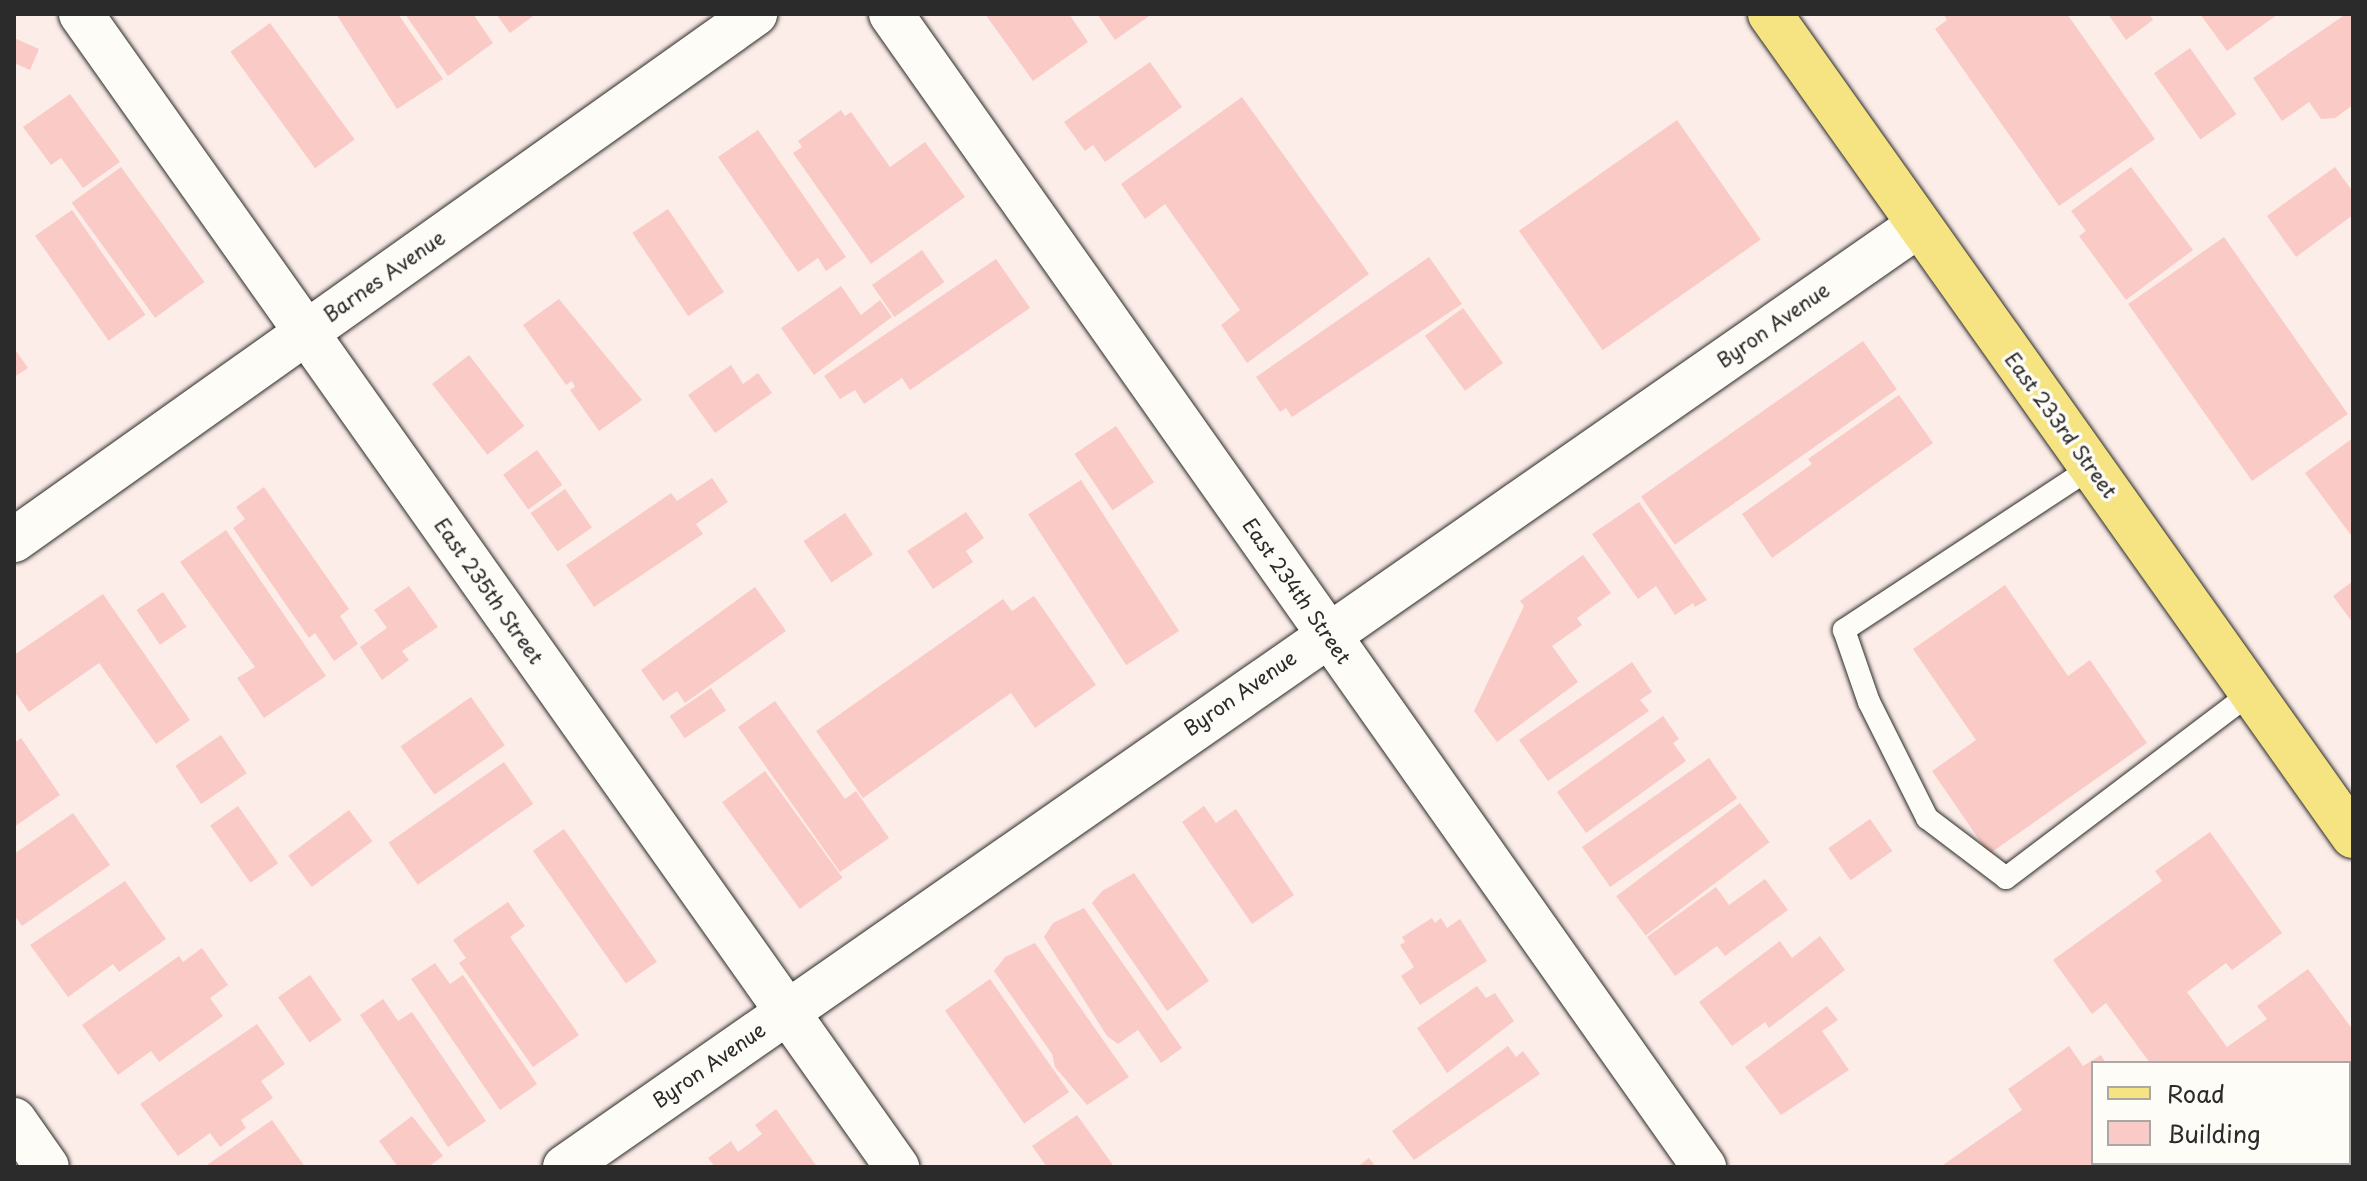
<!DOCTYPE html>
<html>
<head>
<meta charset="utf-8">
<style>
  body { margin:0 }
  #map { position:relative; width:2367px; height:1181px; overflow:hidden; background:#fcede8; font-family:"Playpen Sans",sans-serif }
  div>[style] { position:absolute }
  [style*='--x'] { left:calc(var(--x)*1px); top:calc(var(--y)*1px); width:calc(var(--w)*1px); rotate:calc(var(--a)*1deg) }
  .building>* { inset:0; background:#facac6; transform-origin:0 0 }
  .roads { filter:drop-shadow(0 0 2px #2b2b2b) drop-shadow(0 0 2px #2b2b2b) }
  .service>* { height:22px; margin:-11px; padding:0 11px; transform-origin:11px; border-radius:11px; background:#fdfcf7 }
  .minor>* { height:44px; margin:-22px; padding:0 22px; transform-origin:22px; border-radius:22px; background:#fdfcf7 }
  .tertiary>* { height:44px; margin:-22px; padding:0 22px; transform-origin:22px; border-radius:22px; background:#fdfcf7 }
  .primary>* { height:44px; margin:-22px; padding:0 22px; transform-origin:22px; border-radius:22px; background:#f6e381 }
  span { translate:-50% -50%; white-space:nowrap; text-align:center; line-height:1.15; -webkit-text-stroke:7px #fdfcf7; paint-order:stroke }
  .street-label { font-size:20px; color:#2b2b2b }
  .frame { position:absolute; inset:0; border:16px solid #2b2b2b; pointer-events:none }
  .legend { position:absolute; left:2091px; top:1061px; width:260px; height:104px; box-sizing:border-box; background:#fdfcf7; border:2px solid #a9a8a5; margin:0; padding:10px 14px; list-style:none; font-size:24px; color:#2b2b2b }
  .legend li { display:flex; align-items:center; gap:16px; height:40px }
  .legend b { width:40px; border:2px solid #a9a8a5 }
</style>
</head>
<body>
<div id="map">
  <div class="building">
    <i style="clip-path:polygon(336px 14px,398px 14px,443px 79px,397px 109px)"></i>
    <i style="clip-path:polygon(405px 14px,473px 14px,493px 43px,448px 76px)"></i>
    <i style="clip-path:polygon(496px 14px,536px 14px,510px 33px)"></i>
    <i style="clip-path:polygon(985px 14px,1069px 14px,1088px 42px,1033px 81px)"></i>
    <i style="clip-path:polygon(1097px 14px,1152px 14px,1115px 40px)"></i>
    <i style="clip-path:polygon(1943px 14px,2067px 14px,2155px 139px,2059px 206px,1935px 29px,1947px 20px)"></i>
    <i style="clip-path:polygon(2108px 14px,2149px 14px,2153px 20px,2126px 40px)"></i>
    <i style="clip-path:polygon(2200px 14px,2278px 14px,2227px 51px)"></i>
    <i style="clip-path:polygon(2346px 14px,2353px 14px,2353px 105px,2335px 118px,2321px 119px,2309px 102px,2282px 121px,2253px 78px)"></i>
    <i style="left:270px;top:23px;width:144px;height:49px;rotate:54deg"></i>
    <i style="clip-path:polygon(14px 38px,39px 49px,30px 70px,14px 63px)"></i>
    <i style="left:2190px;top:48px;width:81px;height:44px;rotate:55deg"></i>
    <i style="clip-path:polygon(1150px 62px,1182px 107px,1105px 162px,1093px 145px,1085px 151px,1064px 122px)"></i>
    <i style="clip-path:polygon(70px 94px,120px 162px,83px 188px,61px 158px,51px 165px,23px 127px)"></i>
    <i style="clip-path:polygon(1242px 97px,1369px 274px,1247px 363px,1221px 325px,1240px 310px,1216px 276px,1165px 204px,1145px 219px,1121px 184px)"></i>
    <i style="clip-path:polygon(841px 110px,845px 116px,851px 112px,890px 167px,925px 142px,965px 197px,871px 264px,793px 153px,802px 147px,798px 141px)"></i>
    <i style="left:1677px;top:120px;width:146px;height:193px;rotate:55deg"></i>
    <i style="clip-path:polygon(758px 130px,846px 257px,826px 271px,818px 258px,798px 272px,718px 157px)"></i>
    <i style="left:121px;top:167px;width:142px;height:61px;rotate:54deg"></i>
    <i style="clip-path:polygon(2131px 167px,2193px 250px,2126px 300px,2079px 236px,2086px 231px,2071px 211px)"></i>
    <i style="clip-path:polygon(2335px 167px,2353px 192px,2353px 215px,2296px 257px,2267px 216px)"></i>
    <i style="left:668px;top:209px;width:100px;height:43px;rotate:56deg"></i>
    <i style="left:72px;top:210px;width:128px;height:45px;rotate:55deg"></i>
    <i style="left:2224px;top:237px;width:216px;height:117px;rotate:55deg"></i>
    <i style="left:922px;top:250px;width:39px;height:61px;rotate:55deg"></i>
    <i style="clip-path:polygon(1429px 257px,1462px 304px,1292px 417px,1286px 408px,1280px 412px,1256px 377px)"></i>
    <i style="clip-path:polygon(996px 259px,1030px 308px,910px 390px,902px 378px,864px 404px,855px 390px,840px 399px,824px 376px)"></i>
    <i style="clip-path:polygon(841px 286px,861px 315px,880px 300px,892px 317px,814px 375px,781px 328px)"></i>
    <i style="clip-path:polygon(559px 299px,642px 400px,599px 431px,570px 390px,575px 387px,572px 381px,566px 385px,523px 325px)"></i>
    <i style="left:1463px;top:308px;width:68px;height:47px;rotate:54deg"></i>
    <i style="left:1863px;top:341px;width:59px;height:271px;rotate:55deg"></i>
    <i style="clip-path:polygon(14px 348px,28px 368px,14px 377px)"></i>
    <i style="left:469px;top:355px;width:90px;height:47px;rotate:52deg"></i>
    <i style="clip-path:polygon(731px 365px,743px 384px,758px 373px,772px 393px,715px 433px,688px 395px)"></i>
    <i style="clip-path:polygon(1899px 395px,1933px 443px,1772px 558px,1742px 514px,1812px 464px,1808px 459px)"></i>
    <i style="left:1116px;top:426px;width:68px;height:50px;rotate:56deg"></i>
    <i style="clip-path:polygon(2353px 438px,2353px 538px,2305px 473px)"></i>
    <i style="left:537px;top:450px;width:43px;height:42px;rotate:54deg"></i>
    <i style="clip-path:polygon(712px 478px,728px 502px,696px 524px,703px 534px,594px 607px,566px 565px,671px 493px,677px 501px)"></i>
    <i style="left:1081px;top:480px;width:180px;height:63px;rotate:57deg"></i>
    <i style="clip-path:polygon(264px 487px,349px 609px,340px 616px,358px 644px,334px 661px,315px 633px,309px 638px,233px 528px,245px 519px,236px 507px)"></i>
    <i style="left:565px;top:489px;width:47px;height:42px;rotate:55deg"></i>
    <i style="clip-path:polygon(1639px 502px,1707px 600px,1695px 607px,1693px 603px,1675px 615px,1656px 586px,1638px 599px,1592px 534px)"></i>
    <i style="clip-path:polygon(966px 512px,984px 538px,966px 551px,973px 562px,933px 589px,907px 551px)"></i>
    <i style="left:845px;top:513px;width:50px;height:50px;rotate:56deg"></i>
    <i style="clip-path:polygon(226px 530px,326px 676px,264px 718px,237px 678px,255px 667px,180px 562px)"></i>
    <i style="clip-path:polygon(1583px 555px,1611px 593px,1577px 618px,1582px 625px,1552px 646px,1578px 682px,1497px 742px,1474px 711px,1524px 606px,1520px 601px)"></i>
    <i style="clip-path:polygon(2353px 581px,2353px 623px,2333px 596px)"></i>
    <i style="clip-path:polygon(2005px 585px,2068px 676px,2090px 660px,2147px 743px,1989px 854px,1932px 771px,1976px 740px,1913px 649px)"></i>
    <i style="clip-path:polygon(409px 586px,438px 627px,402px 651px,409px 660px,382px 680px,360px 647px,387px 628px,374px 610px)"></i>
    <i style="clip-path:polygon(755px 587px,786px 631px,685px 703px,677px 691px,663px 701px,641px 670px)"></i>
    <i style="left:163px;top:592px;width:42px;height:32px;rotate:56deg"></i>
    <i style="clip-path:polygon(103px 594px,190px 720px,156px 744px,99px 663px,29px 712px,14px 691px,14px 655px)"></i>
    <i style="clip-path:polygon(1034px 596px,1096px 685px,1035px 728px,1011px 693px,863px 798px,816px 731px,1003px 599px,1012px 611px)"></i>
    <i style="clip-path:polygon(1632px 662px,1652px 692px,1640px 700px,1649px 711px,1548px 781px,1519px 740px)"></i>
    <i style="left:711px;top:688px;width:27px;height:50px;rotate:56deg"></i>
    <i style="left:471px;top:697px;width:59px;height:86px;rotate:55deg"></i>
    <i style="clip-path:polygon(775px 701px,845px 799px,856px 791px,889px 838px,840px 872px,738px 727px)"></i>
    <i style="clip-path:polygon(1663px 716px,1679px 739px,1673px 743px,1686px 761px,1586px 833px,1557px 792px)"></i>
    <i style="left:221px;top:735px;width:46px;height:55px;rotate:56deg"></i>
    <i style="clip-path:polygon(21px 738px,60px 795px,14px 827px,14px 743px)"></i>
    <i style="left:1709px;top:758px;width:49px;height:155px;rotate:55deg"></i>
    <i style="left:504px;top:762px;width:51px;height:141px;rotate:55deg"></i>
    <i style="left:765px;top:771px;width:132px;height:53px;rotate:54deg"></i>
    <i style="left:1740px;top:803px;width:49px;height:155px;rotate:53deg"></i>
    <i style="left:238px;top:806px;width:70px;height:34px;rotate:55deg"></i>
    <i style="clip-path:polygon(1204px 806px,1216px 823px,1236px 809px,1294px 895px,1252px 924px,1182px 822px)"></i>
    <i style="left:349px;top:810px;width:39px;height:76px;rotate:53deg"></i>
    <i style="clip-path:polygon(73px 813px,110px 865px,22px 926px,14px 915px,14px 854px)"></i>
    <i style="left:1870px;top:819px;width:39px;height:51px;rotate:55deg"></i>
    <i style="left:564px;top:829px;width:162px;height:38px;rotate:55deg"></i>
    <i style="clip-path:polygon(2210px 832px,2282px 933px,2232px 970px,2226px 963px,2187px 992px,2227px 1047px,2267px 1019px,2257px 1006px,2308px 969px,2353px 1030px,2349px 1096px,2349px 1063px,2150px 1063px,2106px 1003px,2092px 1014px,2053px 960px,2162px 881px,2155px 871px)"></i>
    <i style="clip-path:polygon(1134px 873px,1209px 981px,1167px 1011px,1092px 903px,1102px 891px)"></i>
    <i style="clip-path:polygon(1765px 879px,1788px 910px,1725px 956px,1717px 946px,1675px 976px,1647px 937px,1716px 887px,1729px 905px)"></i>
    <i style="clip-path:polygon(125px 881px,166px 939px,119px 972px,113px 964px,68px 997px,30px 945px)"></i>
    <i style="clip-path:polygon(508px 902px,525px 926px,510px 937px,579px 1035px,533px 1067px,459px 963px,466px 958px,453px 940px)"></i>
    <i style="clip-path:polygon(1084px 908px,1182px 1048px,1161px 1063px,1138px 1030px,1118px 1044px,1107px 1036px,1044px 937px,1053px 923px)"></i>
    <i style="clip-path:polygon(1432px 918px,1435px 923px,1441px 918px,1447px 928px,1460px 919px,1487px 961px,1420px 1005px,1401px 976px,1414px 967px,1400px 945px,1405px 942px,1402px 937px)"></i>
    <i style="clip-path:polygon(1820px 936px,1845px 970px,1769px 1028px,1765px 1022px,1732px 1046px,1699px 1002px,1780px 941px,1792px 958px)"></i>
    <i style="clip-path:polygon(1035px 943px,1129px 1077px,1087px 1105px,1055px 1067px,1052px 1054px,994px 971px,1005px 957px)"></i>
    <i style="clip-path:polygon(202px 948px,228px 985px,210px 998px,223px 1016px,159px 1062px,151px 1051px,118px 1075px,82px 1025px,179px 956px,183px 962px)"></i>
    <i style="clip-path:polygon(435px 963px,450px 984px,463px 975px,537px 1084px,500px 1110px,411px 979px)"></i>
    <i style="left:310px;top:975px;width:55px;height:39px;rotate:55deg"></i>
    <i style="left:990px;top:979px;width:138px;height:55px;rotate:55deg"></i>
    <i style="clip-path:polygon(1477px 986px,1486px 998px,1495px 993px,1514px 1021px,1447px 1073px,1417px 1028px)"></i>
    <i style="clip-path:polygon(383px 999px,398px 1021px,412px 1012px,486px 1121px,448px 1147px,360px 1015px)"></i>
    <i style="clip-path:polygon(1827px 1006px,1838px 1020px,1822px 1031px,1849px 1070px,1781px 1115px,1745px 1067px)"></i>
    <i style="clip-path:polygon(257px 1024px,285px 1064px,261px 1081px,273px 1098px,241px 1120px,246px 1128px,220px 1147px,210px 1133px,178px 1156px,140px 1104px)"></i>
    <i style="clip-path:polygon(1508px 1046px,1516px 1057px,1523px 1051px,1540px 1074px,1414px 1160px,1392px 1131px)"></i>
    <i style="clip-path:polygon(2069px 1046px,2083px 1066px,2101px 1055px,2106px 1063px,2093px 1063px,2093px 1163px,2179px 1167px,1940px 1167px,2022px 1110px,2008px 1089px)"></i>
    <i style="clip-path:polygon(2353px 1108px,2353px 1167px,2269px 1167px,2349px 1163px)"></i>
    <i style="clip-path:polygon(776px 1109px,817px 1167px,715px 1167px,708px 1158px,731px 1141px,738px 1152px,749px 1144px,762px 1134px,755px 1125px)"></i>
    <i style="clip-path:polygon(1077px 1115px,1110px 1161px,1114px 1167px,1047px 1167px,1032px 1146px)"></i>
    <i style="clip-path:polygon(412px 1116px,443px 1156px,428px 1167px,398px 1167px,379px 1141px)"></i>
    <i style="clip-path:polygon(272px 1120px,305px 1167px,204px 1167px)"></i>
    <i style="clip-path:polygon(1369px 1158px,1376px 1167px,1357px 1167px)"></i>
  </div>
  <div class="roads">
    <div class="service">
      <i style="--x:2092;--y:467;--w:297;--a:146.7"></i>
      <i style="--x:1844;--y:630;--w:76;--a:70.9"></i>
      <i style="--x:1869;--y:702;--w:130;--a:63.4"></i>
      <i style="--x:1927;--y:818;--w:99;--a:37.2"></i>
      <i style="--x:2006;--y:878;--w:308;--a:-37.1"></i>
    </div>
    <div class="minor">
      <i style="--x:81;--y:14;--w:1413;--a:54.71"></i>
      <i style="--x:891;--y:14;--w:1411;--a:54.81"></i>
      <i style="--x:565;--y:1167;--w:1649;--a:-34.83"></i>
    </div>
    <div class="tertiary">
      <i style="--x:14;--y:540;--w:909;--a:-35.37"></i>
      <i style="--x:14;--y:1120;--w:57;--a:54.9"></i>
    </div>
    <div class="primary">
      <i style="--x:1770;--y:14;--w:1008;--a:54.65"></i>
    </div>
  </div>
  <div class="street-label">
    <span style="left:384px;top:276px;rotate:-35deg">Barnes Avenue</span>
    <span style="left:1773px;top:325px;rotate:-35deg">Byron Avenue</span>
    <span style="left:2061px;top:425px;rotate:54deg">East 233rd Street</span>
    <span style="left:489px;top:591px;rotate:55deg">East 235th Street</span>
    <span style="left:1297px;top:591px;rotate:55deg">East 234th Street</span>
    <span style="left:1240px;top:693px;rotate:-35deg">Byron Avenue</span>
    <span style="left:709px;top:1065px;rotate:-35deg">Byron Avenue</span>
  </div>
  <div class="frame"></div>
  <ul class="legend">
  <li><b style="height:10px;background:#f6e381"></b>Road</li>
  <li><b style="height:22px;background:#facac6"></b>Building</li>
  </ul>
</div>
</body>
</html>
